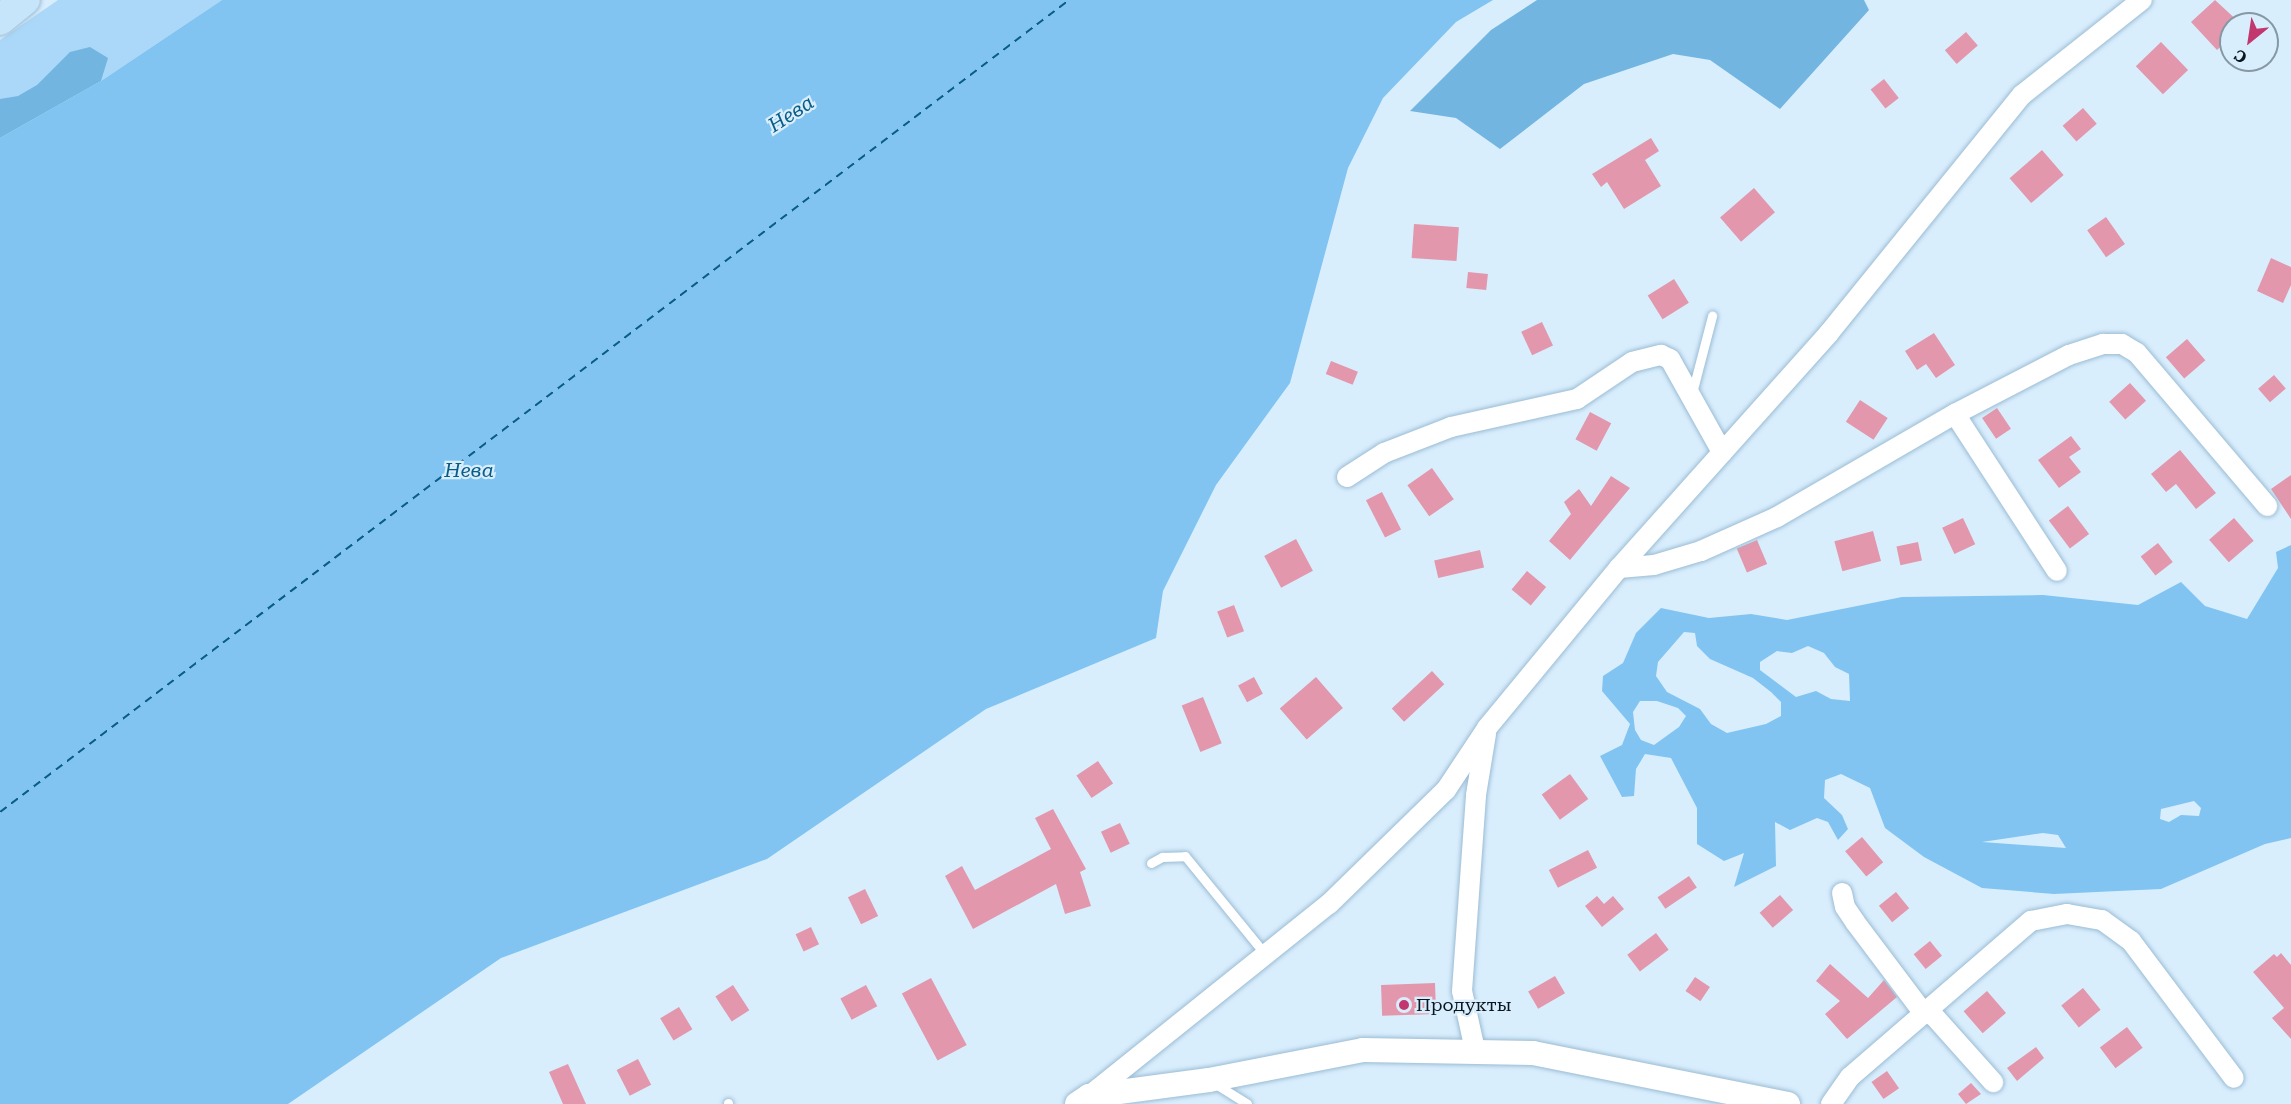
<!DOCTYPE html>
<html>
<head>
<meta charset="utf-8">
<style>
  body { margin:0 }
  #map { position:relative; width:2291px; height:1104px; overflow:hidden; background:#d9eefd; font-family:"Roboto Serif",serif }
  div>[style] { position:absolute }
  [style*='--x'] { left:calc(var(--x)*1px); top:calc(var(--y)*1px); width:calc(var(--w)*1px); rotate:calc(var(--a)*1deg) }
  .green>* { inset:0; background:#abd8f8 }
  .forest>* { inset:0; background:#72b5e1 }
  .water>* { inset:0; background:#81c4f1 }
  .ferry>* { height:1.5px; margin-top:-0.75px; transform-origin:0; background:repeating-linear-gradient(90deg,#085c86 0 8px,transparent 0 14px) }
  .building>* { inset:0; background:#e297ac; transform-origin:0 0 }
  .roads { filter:drop-shadow(0 0 2px #9bbcd4) drop-shadow(0 0 2px #9bbcd4) }
  .service>* { height:9px; margin:-4.5px; padding:0 4.5px; transform-origin:4.5px; border-radius:4.5px; background:#fff }
  .minor>* { height:20px; margin:-10px; padding:0 10px; transform-origin:10px; border-radius:10px; background:#fff }
  .tertiary>* { height:24px; margin:-12px; padding:0 12px; transform-origin:12px; border-radius:12px; background:#fff }
  .primary>* { height:30px; margin:-15px; padding:0 15px; transform-origin:15px; border-radius:15px; background:#c7e5fa }
  .dots>* { width:16px; height:16px; translate:-50% -50%; box-sizing:border-box; border:3px solid #d9eefd; border-radius:50% }
  span { translate:-50% -50%; white-space:nowrap; text-align:center; line-height:1.15; -webkit-text-stroke:4.5px #d9eefd; paint-order:stroke }
  .poi-label { font-size:18px; color:#0a171f }
  .left { translate:0 -50%; text-align:left }
  .water-label { font-size:20px; color:#085c86; font-style:italic }
  .north { position:absolute; left:2219px; top:12px; width:60px; height:60px; box-sizing:border-box; background:#d9eefd; border:2px solid #8698a4; border-radius:50%; rotate:210deg; font-size:16px; font-weight:700; line-height:24px; text-align:center; color:#0a171f }
  .north::after { content:''; display:block; margin:auto; width:21px; height:27px; background:#c2376d; clip-path:polygon(50% 0,100% 100%,50% 72%,0 100%) }
</style>
</head>
<body>
<div id="map">
  <div class="green">
    <i style="clip-path:polygon(58px 0,222px 0,101px 81px,0 138px,0 40px)"></i>
  </div>
  <div class="forest">
    <i style="clip-path:polygon(1537px 0,1864px 0,1869px 10px,1780px 109px,1710px 60px,1673px 54px,1584px 84px,1500px 149px,1456px 118px,1410px 111px,1491px 30px)"></i>
    <i style="clip-path:polygon(90px 47px,108px 58px,101px 81px,0 138px,0 99px,18px 96px,37px 85px,70px 52px)"></i>
  </div>
  <div class="water">
    <i style="clip-path:polygon(222px 0,1493px 0,1456px 22px,1383px 98px,1348px 168px,1290px 383px,1216px 485px,1163px 591px,1156px 638px,986px 709px,767px 859px,501px 958px,288px 1104px,0 1104px,0 138px,101px 81px)"></i>
    <i style="clip-path:polygon(evenodd,2291px 545px,2291px 838px,2265px 844px,2161px 889px,2054px 894px,1982px 888px,1924px 857px,1885px 828px,1870px 788px,1841px 774px,1825px 780px,1824px 798px,1842px 815px,1848px 829px,1838px 840px,1828px 822px,1817px 818px,1790px 830px,1775px 822px,1776px 866px,1734px 887px,1744px 853px,1724px 861px,1697px 844px,1697px 808px,1671px 758px,1645px 754px,1636px 769px,1634px 796px,1622px 797px,1600px 756px,1622px 745px,1630px 724px,1602px 691px,1603px 676px,1623px 663px,1636px 633px,1661px 608px,1709px 618px,1751px 614px,1787px 620px,1902px 597px,2043px 595px,2138px 605px,2181px 582px,2205px 606px,2247px 619px,2278px 568px,2276px 552px,2291px 545px,1684px 632px,1695px 633px,1697px 646px,1710px 659px,1753px 678px,1771px 692px,1781px 702px,1781px 716px,1766px 724px,1727px 733px,1711px 724px,1700px 709px,1667px 692px,1656px 676px,1658px 662px,1684px 632px,2291px 545px,1808px 646px,1824px 653px,1835px 667px,1849px 674px,1850px 701px,1831px 699px,1816px 691px,1796px 697px,1760px 670px,1760px 662px,1777px 651px,1792px 653px,1808px 646px,2291px 545px,1640px 701px,1657px 701px,1678px 708px,1686px 716px,1679px 727px,1654px 745px,1641px 740px,1635px 730px,1633px 712px,1640px 701px,2291px 545px,2194px 801px,2201px 808px,2199px 816px,2181px 815px,2169px 822px,2160px 819px,2161px 809px,2194px 801px,2291px 545px,2043px 833px,2058px 835px,2066px 848px,1982px 842px,2043px 833px)"></i>
  </div>
  <div class="ferry">
    <i style="--x:0;--y:812;--w:1342;--a:-37.22"></i>
  </div>
  <div class="building">
    <i style="clip-path:polygon(2215px 0,2241px 24px,2231px 24px,2231px 37px,2217px 50px,2191px 22px)"></i>
    <i style="left:1966px;top:32px;width:18px;height:28px;rotate:49deg"></i>
    <i style="left:2161px;top:42px;width:39px;height:35px;rotate:46deg"></i>
    <i style="left:1884px;top:79px;width:24px;height:17px;rotate:52deg"></i>
    <i style="left:2083px;top:108px;width:21px;height:27px;rotate:49deg"></i>
    <i style="clip-path:polygon(1651px 138px,1659px 151px,1645px 160px,1661px 186px,1624px 209px,1607px 182px,1601px 187px,1592px 174px)"></i>
    <i style="left:2042px;top:150px;width:33px;height:43px;rotate:49deg"></i>
    <i style="left:1754px;top:188px;width:32px;height:45px;rotate:49deg"></i>
    <i style="left:2106px;top:217px;width:33px;height:23px;rotate:55deg"></i>
    <i style="left:1414px;top:224px;width:45px;height:34px;rotate:4deg"></i>
    <i style="clip-path:polygon(2271px 258px,2291px 267px,2291px 285px,2283px 303px,2257px 291px)"></i>
    <i style="left:1468px;top:272px;width:20px;height:16px;rotate:6deg"></i>
    <i style="left:1674px;top:279px;width:28px;height:31px;rotate:58deg"></i>
    <i style="left:1542px;top:322px;width:26px;height:23px;rotate:65deg"></i>
    <i style="clip-path:polygon(1934px 333px,1955px 365px,1936px 378px,1926px 364px,1917px 370px,1905px 351px)"></i>
    <i style="left:2187px;top:339px;width:28px;height:28px;rotate:49deg"></i>
    <i style="left:1331px;top:361px;width:29px;height:14px;rotate:22deg"></i>
    <i style="left:2274px;top:375px;width:18px;height:21px;rotate:49deg"></i>
    <i style="left:2130px;top:383px;width:24px;height:28px;rotate:48deg"></i>
    <i style="left:1860px;top:400px;width:33px;height:26px;rotate:33deg"></i>
    <i style="left:1997px;top:408px;width:25px;height:18px;rotate:56deg"></i>
    <i style="left:1590px;top:412px;width:24px;height:31px;rotate:28deg"></i>
    <i style="clip-path:polygon(2071px 436px,2081px 449px,2069px 457px,2081px 472px,2059px 488px,2038px 460px)"></i>
    <i style="clip-path:polygon(2180px 450px,2216px 493px,2196px 509px,2176px 484px,2166px 492px,2151px 474px)"></i>
    <i style="left:1432px;top:468px;width:38px;height:30px;rotate:55deg"></i>
    <i style="clip-path:polygon(2291px 475px,2291px 519px,2271px 489px)"></i>
    <i style="clip-path:polygon(1611px 476px,1630px 488px,1570px 560px,1549px 541px,1571px 514px,1564px 502px,1579px 489px,1591px 506px)"></i>
    <i style="left:1382px;top:492px;width:42px;height:18px;rotate:63deg"></i>
    <i style="left:2068px;top:506px;width:35px;height:24px;rotate:53deg"></i>
    <i style="left:1963px;top:518px;width:29px;height:23px;rotate:65deg"></i>
    <i style="left:2234px;top:518px;width:30px;height:33px;rotate:49deg"></i>
    <i style="left:1873px;top:531px;width:31px;height:40px;rotate:75deg"></i>
    <i style="left:1296px;top:539px;width:36px;height:36px;rotate:62deg"></i>
    <i style="left:1757px;top:540px;width:26px;height:22px;rotate:67deg"></i>
    <i style="left:1918px;top:542px;width:19px;height:22px;rotate:78deg"></i>
    <i style="left:2158px;top:543px;width:24px;height:22px;rotate:52deg"></i>
    <i style="left:1480px;top:550px;width:18px;height:47px;rotate:77deg"></i>
    <i style="left:1527px;top:571px;width:25px;height:24px;rotate:40deg"></i>
    <i style="left:1234px;top:605px;width:28px;height:18px;rotate:69deg"></i>
    <i style="left:1432px;top:671px;width:18px;height:55px;rotate:47deg"></i>
    <i style="left:1254px;top:677px;width:19px;height:18px;rotate:62deg"></i>
    <i style="left:1316px;top:677px;width:41px;height:48px;rotate:49deg"></i>
    <i style="left:1203px;top:697px;width:50px;height:23px;rotate:68deg"></i>
    <i style="left:1098px;top:761px;width:27px;height:26px;rotate:56deg"></i>
    <i style="left:1570px;top:774px;width:31px;height:35px;rotate:54deg"></i>
    <i style="clip-path:polygon(1053px 809px,1086px 869px,1080px 872px,1091px 906px,1065px 914px,1056px 884px,973px 929px,945px 876px,962px 866px,975px 890px,1051px 849px,1035px 818px)"></i>
    <i style="left:1120px;top:823px;width:23px;height:21px;rotate:65deg"></i>
    <i style="left:1862px;top:837px;width:33px;height:22px;rotate:50deg"></i>
    <i style="left:1588px;top:850px;width:20px;height:44px;rotate:63deg"></i>
    <i style="left:1689px;top:876px;width:14px;height:38px;rotate:56deg"></i>
    <i style="left:865px;top:889px;width:30px;height:19px;rotate:64deg"></i>
    <i style="left:1896px;top:892px;width:21px;height:22px;rotate:51deg"></i>
    <i style="left:1780px;top:895px;width:20px;height:27px;rotate:49deg"></i>
    <i style="clip-path:polygon(1597px 896px,1604px 904px,1613px 896px,1624px 909px,1602px 927px,1585px 906px)"></i>
    <i style="left:811px;top:927px;width:19px;height:17px;rotate:65deg"></i>
    <i style="left:1656px;top:933px;width:21px;height:36px;rotate:53deg"></i>
    <i style="left:1930px;top:941px;width:19px;height:21px;rotate:51deg"></i>
    <i style="clip-path:polygon(2281px 953px,2291px 965px,2291px 1039px,2272px 1018px,2284px 1008px,2253px 972px,2274px 954px,2277px 957px)"></i>
    <i style="clip-path:polygon(1830px 964px,1868px 998px,1884px 980px,1897px 997px,1847px 1039px,1825px 1014px,1840px 1001px,1816px 981px)"></i>
    <i style="left:1555px;top:976px;width:20px;height:31px;rotate:60deg"></i>
    <i style="left:1695px;top:977px;width:18px;height:17px;rotate:34deg"></i>
    <i style="left:931px;top:978px;width:76px;height:33px;rotate:62deg"></i>
    <i style="left:1435px;top:983px;width:31px;height:54px;rotate:88deg"></i>
    <i style="left:733px;top:985px;width:30px;height:21px;rotate:57deg"></i>
    <i style="left:866px;top:985px;width:24px;height:29px;rotate:62deg"></i>
    <i style="left:2083px;top:988px;width:28px;height:28px;rotate:51deg"></i>
    <i style="left:1987px;top:991px;width:29px;height:31px;rotate:49deg"></i>
    <i style="left:679px;top:1007px;width:26px;height:22px;rotate:59deg"></i>
    <i style="left:2127px;top:1027px;width:26px;height:34px;rotate:53deg"></i>
    <i style="clip-path:polygon(2036px 1047px,2044px 1058px,2017px 1081px,2007px 1068px)"></i>
    <i style="left:638px;top:1059px;width:29px;height:24px;rotate:63deg"></i>
    <i style="clip-path:polygon(568px 1064px,586px 1104px,563px 1104px,549px 1072px)"></i>
    <i style="left:1887px;top:1071px;width:21px;height:19px;rotate:55deg"></i>
    <i style="clip-path:polygon(1971px 1083px,1981px 1094px,1966px 1104px,1958px 1094px)"></i>
  </div>
  <div class="roads">
    <div class="service">
      <i style="--x:1692;--y:393;--w:80;--a:-75.4"></i>
      <i style="--x:1151;--y:863;--w:13;--a:-29"></i>
      <i style="--x:1162;--y:857;--w:23;--a:-2"></i>
      <i style="--x:1185;--y:856;--w:127;--a:50.8"></i>
      <i style="--x:1214;--y:1083;--w:39;--a:32"></i>
      <i style="--x:728;--y:1103;--w:1;--a:90"></i>
    </div>
    <div class="minor">
      <i style="--x:1955;--y:414;--w:187;--a:57"></i>
      <i style="--x:1347;--y:477;--w:44;--a:-33"></i>
      <i style="--x:1384;--y:453;--w:72;--a:-21.2"></i>
      <i style="--x:1451;--y:427;--w:129;--a:-12.5"></i>
      <i style="--x:1577;--y:399;--w:66;--a:-33.9"></i>
      <i style="--x:1632;--y:362;--w:30;--a:-14"></i>
      <i style="--x:1661;--y:355;--w:10;--a:24"></i>
      <i style="--x:1670;--y:359;--w:107;--a:60.8"></i>
      <i style="--x:1619;--y:568;--w:35;--a:-5"></i>
      <i style="--x:1654;--y:565;--w:49;--a:-16.6"></i>
      <i style="--x:1701;--y:551;--w:83;--a:-24.1"></i>
      <i style="--x:1777;--y:517;--w:206;--a:-30.1"></i>
      <i style="--x:1955;--y:414;--w:128;--a:-27.4"></i>
      <i style="--x:2069;--y:355;--w:36;--a:-18"></i>
      <i style="--x:2103;--y:344;--w:19;--a:0"></i>
      <i style="--x:2122;--y:344;--w:17;--a:31"></i>
      <i style="--x:2137;--y:353;--w:201;--a:49.6"></i>
      <i style="--x:1842;--y:893;--w:14;--a:78"></i>
      <i style="--x:1845;--y:907;--w:18;--a:56"></i>
      <i style="--x:1855;--y:922;--w:111;--a:53"></i>
      <i style="--x:1922;--y:1011;--w:13;--a:23"></i>
      <i style="--x:1934;--y:1016;--w:89;--a:48.2"></i>
      <i style="--x:1475;--y:1050;--w:60;--a:-102.4"></i>
      <i style="--x:1462;--y:991;--w:196;--a:-85.9"></i>
      <i style="--x:1476;--y:795;--w:62;--a:-80.7"></i>
      <i style="--x:1089;--y:1096;--w:307;--a:-38.7"></i>
      <i style="--x:1329;--y:904;--w:163;--a:-44.3"></i>
      <i style="--x:1446;--y:790;--w:74;--a:-56.5"></i>
      <i style="--x:1487;--y:728;--w:207;--a:-50.5"></i>
      <i style="--x:1619;--y:568;--w:315;--a:-48.2"></i>
      <i style="--x:1829;--y:333;--w:306;--a:-51"></i>
      <i style="--x:2022;--y:95;--w:153;--a:-38.4"></i>
      <i style="--x:1831;--y:1104;--w:33;--a:-55"></i>
      <i style="--x:1850;--y:1077;--w:239;--a:-40.8"></i>
      <i style="--x:2031;--y:921;--w:37;--a:-11"></i>
      <i style="--x:2067;--y:914;--w:36;--a:10"></i>
      <i style="--x:2102;--y:920;--w:36;--a:36"></i>
      <i style="--x:2131;--y:941;--w:171;--a:53.1"></i>
    </div>
    <div class="tertiary">
      <i style="--x:1077;--y:1104;--w:14;--a:-34"></i>
      <i style="--x:1089;--y:1096;--w:121;--a:-7.6"></i>
      <i style="--x:1209;--y:1080;--w:157;--a:-11"></i>
      <i style="--x:1363;--y:1050;--w:170;--a:1"></i>
      <i style="--x:1533;--y:1053;--w:260;--a:11.3"></i>
    </div>
    <div class="primary">
      <i style="--x:0;--y:20;--w:32;--a:-39"></i>
    </div>
  </div>
  <div class="dots">
    <i style="left:1404px;top:1005px;background:#c2376d"></i>
  </div>
  <div class="poi-label">
    <span class="left" style="left:1416px;top:1005px">Продукты</span>
  </div>
  <div class="water-label">
    <span style="left:791px;top:114px;rotate:-33deg">Нева</span>
    <span style="left:469px;top:470px">Нева</span>
  </div>
  <div class="north">С</div>
</div>
</body>
</html>
